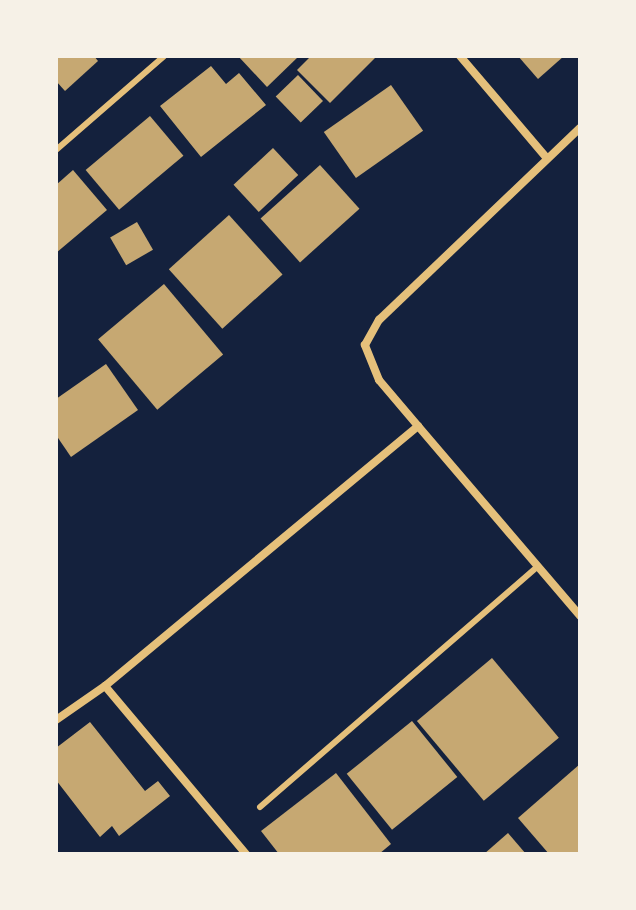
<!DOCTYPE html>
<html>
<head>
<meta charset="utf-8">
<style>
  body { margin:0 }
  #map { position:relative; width:636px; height:910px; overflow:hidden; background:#14213d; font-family:"Exo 2",sans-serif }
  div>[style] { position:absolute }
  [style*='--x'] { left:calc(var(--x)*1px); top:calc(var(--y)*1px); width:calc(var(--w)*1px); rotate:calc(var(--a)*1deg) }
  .building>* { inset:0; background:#c6a872; transform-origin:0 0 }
  .service>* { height:6px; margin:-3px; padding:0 3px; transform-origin:3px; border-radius:3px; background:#e5c07b }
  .minor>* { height:8px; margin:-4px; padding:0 4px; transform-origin:4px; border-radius:4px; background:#e5c07b }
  span { translate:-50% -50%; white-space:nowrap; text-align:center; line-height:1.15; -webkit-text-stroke:8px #f6f1e7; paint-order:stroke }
  .frame { position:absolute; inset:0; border:58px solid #f6f1e7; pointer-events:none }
</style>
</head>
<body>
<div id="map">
  <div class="building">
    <i style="clip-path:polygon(56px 56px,94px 56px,98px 61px,65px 91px,56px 81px)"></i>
    <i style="clip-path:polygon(238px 56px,299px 56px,267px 87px)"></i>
    <i style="clip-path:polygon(311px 56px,377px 56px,330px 103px,297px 70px)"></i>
    <i style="clip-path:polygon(518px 56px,564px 56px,538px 79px)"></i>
    <i style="clip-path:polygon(211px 66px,226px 84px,239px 73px,266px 105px,201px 157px,160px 106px)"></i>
    <i style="left:298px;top:75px;width:36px;height:31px;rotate:46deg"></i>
    <i style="left:391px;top:85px;width:56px;height:82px;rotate:55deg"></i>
    <i style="left:150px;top:116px;width:52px;height:84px;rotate:50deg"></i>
    <i style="left:273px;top:148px;width:37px;height:54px;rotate:47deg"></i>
    <i style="left:320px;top:165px;width:59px;height:80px;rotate:48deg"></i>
    <i style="clip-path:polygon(73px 170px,107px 210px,56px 253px,56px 185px)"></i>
    <i style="left:229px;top:215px;width:80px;height:81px;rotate:48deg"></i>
    <i style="left:137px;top:222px;width:32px;height:31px;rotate:60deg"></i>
    <i style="left:164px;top:284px;width:92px;height:86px;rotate:50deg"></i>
    <i style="clip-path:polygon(106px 364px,138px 410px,71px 457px,56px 435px,56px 399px)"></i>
    <i style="left:492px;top:658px;width:104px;height:98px;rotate:50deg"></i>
    <i style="left:412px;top:721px;width:72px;height:84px;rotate:51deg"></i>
    <i style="clip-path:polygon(90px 722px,145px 791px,158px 781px,170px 796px,119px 836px,112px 826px,100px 837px,56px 780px,56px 748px)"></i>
    <i style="clip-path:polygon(580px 764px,580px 854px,549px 854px,518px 818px)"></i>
    <i style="clip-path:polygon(336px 773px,391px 844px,379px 854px,279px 854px,261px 831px)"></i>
    <i style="clip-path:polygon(508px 833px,526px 854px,484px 854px)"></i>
  </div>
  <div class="service">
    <i style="--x:56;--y:150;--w:143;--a:-41"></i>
    <i style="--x:260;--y:807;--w:368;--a:-40.9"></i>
  </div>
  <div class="minor">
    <i style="--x:460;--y:56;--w:133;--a:49.6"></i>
    <i style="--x:418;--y:426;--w:250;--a:49.5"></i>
    <i style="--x:105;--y:686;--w:219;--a:50"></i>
    <i style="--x:56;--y:720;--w:60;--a:-34.8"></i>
    <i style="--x:105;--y:686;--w:407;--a:-39.7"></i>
    <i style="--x:418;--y:426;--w:60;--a:-130.3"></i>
    <i style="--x:379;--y:380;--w:38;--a:-112"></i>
    <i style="--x:365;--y:345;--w:29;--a:-61"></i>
    <i style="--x:379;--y:320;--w:278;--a:-43.7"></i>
  </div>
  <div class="frame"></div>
</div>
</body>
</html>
